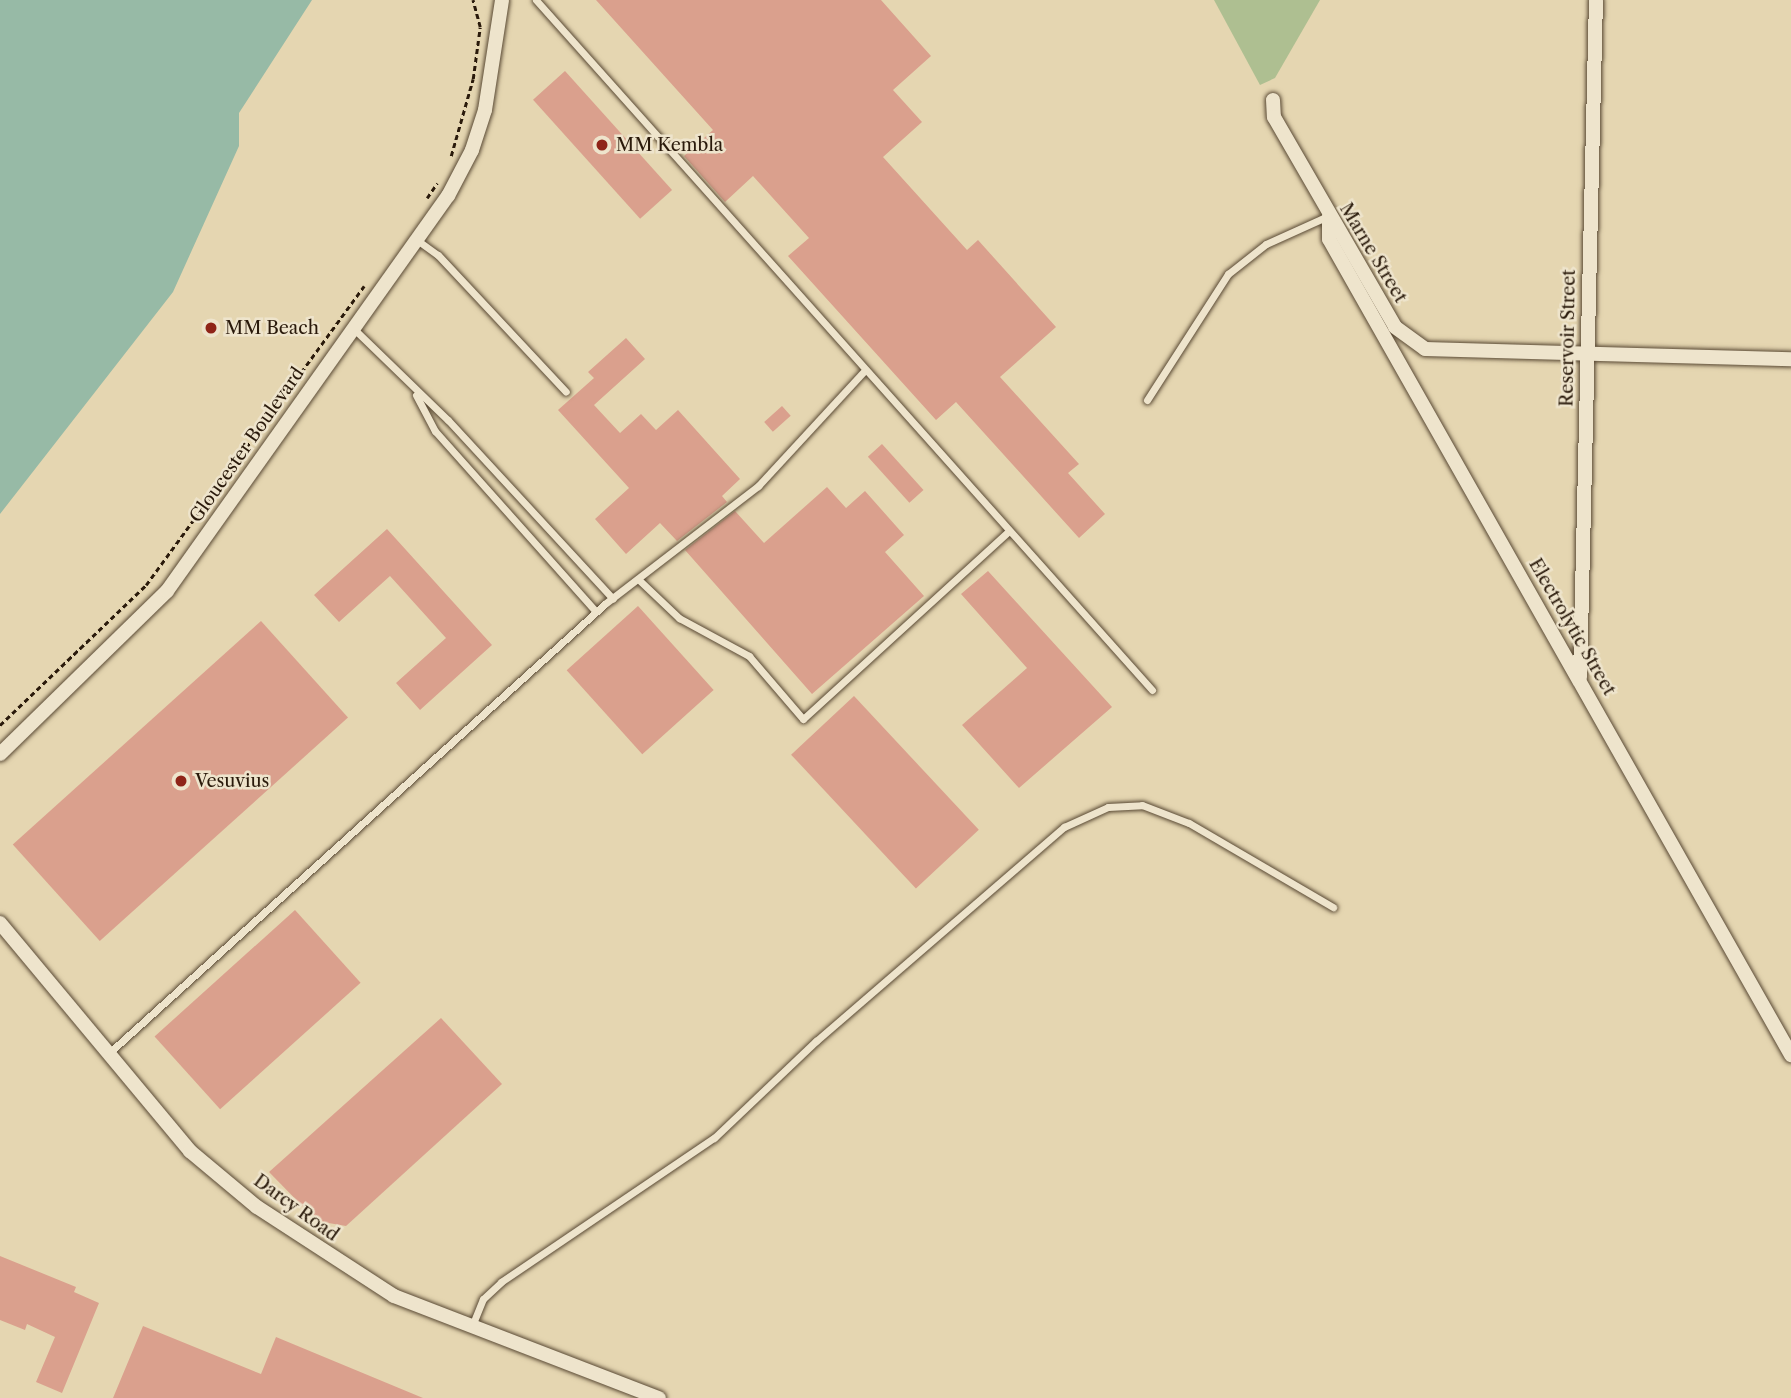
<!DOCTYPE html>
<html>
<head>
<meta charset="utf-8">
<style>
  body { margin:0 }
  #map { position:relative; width:1791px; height:1398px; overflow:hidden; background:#e5d6b1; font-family:"Libre Caslon Text",serif }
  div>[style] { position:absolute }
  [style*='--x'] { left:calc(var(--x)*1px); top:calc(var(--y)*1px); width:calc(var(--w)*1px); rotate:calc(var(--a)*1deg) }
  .green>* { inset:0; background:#aebf91 }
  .water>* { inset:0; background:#97baa6 }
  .building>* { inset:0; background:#daa08d; transform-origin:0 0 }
  .path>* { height:2.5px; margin-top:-1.25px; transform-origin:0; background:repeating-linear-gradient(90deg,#2a1a0b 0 5px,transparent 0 8.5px) }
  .roads { filter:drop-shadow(0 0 2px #594934) drop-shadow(0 0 2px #594934) }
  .lane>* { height:7px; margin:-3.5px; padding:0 3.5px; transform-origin:3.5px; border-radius:3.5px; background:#eee4cc }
  .street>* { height:14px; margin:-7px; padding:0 7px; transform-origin:7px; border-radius:7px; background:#eee4cc }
  .dots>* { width:19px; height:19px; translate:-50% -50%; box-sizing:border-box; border:4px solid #eee4cc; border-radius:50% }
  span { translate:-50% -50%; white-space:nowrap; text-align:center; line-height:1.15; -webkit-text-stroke:5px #eee4cc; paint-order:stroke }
  .poi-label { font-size:18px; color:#2a1a0b }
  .left { translate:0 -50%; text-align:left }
  .street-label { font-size:18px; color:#2a1a0b }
</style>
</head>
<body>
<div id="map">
  <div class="green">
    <i style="clip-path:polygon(1214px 0,1320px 0,1275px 78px,1260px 85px)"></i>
  </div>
  <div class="water">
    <i style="clip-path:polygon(0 0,312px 0,239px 113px,239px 146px,173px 292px,0 514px)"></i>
  </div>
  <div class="building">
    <i style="clip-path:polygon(596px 0,881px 0,931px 56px,893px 90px,922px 122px,883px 157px,967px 250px,978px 240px,1056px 327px,1000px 377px,1079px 464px,1068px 473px,1105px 514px,1079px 538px,956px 402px,936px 420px,788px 256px,809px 238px,753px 176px,725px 202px,684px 156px,713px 130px)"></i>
    <i style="left:565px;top:71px;width:160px;height:43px;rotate:48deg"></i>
    <i style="clip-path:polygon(626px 338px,645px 359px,594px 405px,620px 433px,641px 414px,656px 430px,678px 410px,740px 479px,722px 496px,727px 502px,677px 541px,660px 523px,626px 554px,595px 519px,629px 488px,558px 410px,594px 378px,588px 372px)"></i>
    <i style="left:782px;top:406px;width:13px;height:24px;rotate:48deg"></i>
    <i style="left:882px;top:444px;width:62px;height:19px;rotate:48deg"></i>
    <i style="clip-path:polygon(827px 487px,846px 508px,865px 491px,904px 535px,885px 552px,924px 596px,812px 694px,685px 550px,735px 511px,764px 543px)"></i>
    <i style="clip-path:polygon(387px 529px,492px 645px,420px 710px,396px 683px,446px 638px,390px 576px,339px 622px,314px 595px)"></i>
    <i style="clip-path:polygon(988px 571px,1112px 707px,1019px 788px,962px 725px,1027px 668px,961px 594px)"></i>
    <i style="left:638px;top:606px;width:113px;height:96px;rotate:48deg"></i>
    <i style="left:261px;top:621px;width:130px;height:334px;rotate:48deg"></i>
    <i style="left:854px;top:696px;width:183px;height:86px;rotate:47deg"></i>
    <i style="left:295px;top:910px;width:98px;height:189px;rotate:48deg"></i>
    <i style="clip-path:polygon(441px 1018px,502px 1084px,346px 1226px,317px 1221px,269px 1172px)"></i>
    <i style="clip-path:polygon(0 1256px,76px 1287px,74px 1292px,99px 1303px,62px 1393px,36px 1382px,55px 1337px,27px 1324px,25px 1330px,0 1320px)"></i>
    <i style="clip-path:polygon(143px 1326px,261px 1374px,276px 1337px,423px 1398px,113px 1398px)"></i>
  </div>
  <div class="path">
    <i style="--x:451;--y:156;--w:80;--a:-74.1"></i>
    <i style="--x:473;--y:79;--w:52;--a:-82.3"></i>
    <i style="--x:480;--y:27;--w:28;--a:-105"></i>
    <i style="--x:427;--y:198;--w:18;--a:-56"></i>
    <i style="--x:0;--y:725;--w:202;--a:-43.8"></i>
    <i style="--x:146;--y:585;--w:370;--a:-53.9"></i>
  </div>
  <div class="roads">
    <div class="lane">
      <i style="--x:536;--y:0;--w:925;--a:48.24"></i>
      <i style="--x:417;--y:240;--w:26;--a:36"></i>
      <i style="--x:438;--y:255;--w:187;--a:46.9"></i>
      <i style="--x:354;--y:329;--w:131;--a:44.1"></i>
      <i style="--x:448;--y:420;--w:243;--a:47.3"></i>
      <i style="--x:416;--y:395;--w:41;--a:62.2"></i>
      <i style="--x:435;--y:431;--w:242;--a:48.3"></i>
      <i style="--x:1147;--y:400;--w:150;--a:-57.3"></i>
      <i style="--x:1228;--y:274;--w:48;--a:-38.3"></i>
      <i style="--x:1266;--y:244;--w:68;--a:-24.3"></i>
      <i style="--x:638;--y:579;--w:57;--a:43.6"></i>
      <i style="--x:679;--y:618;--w:80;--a:28.5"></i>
      <i style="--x:749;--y:656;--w:83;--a:49.4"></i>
      <i style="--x:803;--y:719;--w:276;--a:-42.4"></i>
      <i style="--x:109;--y:1053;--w:670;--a:-42.16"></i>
      <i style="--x:606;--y:603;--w:192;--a:-37.6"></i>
      <i style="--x:758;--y:486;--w:158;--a:-47.3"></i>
      <i style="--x:472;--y:1326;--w:29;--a:-68"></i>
      <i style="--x:483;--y:1299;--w:25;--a:-43"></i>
      <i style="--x:501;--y:1282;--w:257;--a:-34.1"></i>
      <i style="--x:714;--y:1138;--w:141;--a:-43.6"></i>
      <i style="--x:816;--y:1041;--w:328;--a:-40.8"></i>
      <i style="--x:1064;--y:827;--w:48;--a:-24.4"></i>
      <i style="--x:1108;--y:807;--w:34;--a:-3"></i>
      <i style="--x:1142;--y:805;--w:50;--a:21"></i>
      <i style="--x:1189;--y:823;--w:167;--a:30.3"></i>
    </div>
    <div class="street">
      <i style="--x:1273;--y:100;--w:17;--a:87"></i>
      <i style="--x:1274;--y:117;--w:242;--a:60"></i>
      <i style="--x:1395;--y:327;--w:37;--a:36"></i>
      <i style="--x:1425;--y:349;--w:366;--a:1.6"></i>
      <i style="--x:1329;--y:216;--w:23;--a:90"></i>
      <i style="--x:1329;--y:239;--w:938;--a:60.48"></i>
      <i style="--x:1580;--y:677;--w:677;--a:-88.65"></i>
      <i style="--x:0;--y:754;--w:233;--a:-44.3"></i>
      <i style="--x:167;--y:591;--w:485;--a:-54.6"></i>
      <i style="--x:448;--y:196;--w:52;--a:-62.4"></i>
      <i style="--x:472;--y:150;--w:42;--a:-72"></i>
      <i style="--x:485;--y:110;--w:111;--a:-81.2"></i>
      <i style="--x:0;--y:923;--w:297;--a:50.2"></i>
      <i style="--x:190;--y:1151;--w:87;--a:39.9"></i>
      <i style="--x:257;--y:1207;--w:163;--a:33"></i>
      <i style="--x:394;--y:1296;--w:284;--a:21.1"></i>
    </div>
  </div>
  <div class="dots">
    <i style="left:602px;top:145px;background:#8f2418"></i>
    <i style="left:211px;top:328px;background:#8f2418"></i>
    <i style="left:181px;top:781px;background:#8f2418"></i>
  </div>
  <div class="poi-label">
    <span class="left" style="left:616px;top:145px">MM Kembla</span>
    <span class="left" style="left:225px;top:328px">MM Beach</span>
    <span class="left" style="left:195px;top:781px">Vesuvius</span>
  </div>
  <div class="street-label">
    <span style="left:1373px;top:253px;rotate:59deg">Marne Street</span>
    <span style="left:1568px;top:338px;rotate:-89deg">Reservoir Street</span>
    <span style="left:247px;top:445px;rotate:-55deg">Gloucester Boulevard</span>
    <span style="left:1572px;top:627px;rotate:60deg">Electrolytic Street</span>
    <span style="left:296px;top:1208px;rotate:36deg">Darcy Road</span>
  </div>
</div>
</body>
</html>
